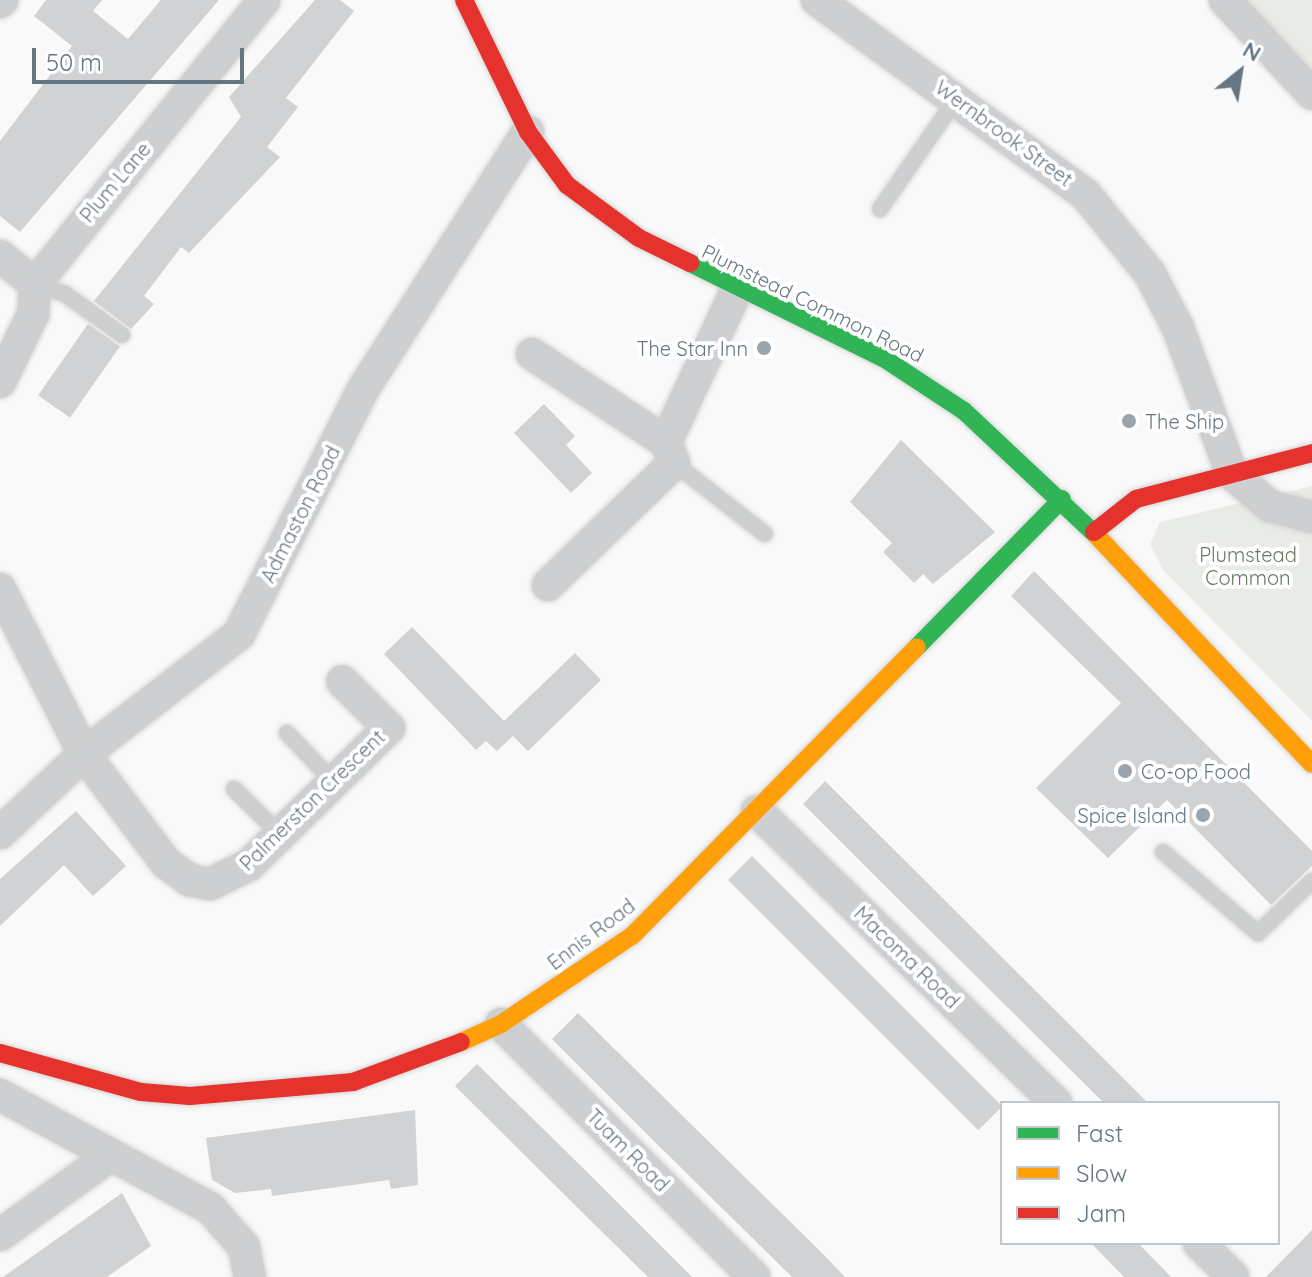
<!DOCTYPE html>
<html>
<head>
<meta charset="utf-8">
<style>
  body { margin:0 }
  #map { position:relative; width:1312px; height:1277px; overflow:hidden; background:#f9f9f9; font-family:Quicksand,sans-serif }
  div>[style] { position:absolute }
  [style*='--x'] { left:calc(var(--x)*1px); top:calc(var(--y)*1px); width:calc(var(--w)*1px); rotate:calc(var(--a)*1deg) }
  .green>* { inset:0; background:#e8ebe6 }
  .building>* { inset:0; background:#d0d2d3; transform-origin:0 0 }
  .roads { filter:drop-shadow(0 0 2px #d5d6d7) drop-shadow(0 0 2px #d5d6d7) }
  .lane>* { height:16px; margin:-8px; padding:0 8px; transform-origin:8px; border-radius:8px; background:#cecfd0 }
  .street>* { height:32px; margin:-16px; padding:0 16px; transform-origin:16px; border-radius:16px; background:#cecfd0 }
  .fast>* { height:18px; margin:-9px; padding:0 9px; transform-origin:9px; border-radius:9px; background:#30b455 }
  .slow>* { height:18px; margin:-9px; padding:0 9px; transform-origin:9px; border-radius:9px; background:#ff9f0a }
  .jam>* { height:18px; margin:-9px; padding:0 9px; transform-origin:9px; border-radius:9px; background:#e5322d }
  .dots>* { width:22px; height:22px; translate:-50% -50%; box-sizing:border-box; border:4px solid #fff; border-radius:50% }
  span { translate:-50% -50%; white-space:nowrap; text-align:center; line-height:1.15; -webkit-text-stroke:8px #fff; paint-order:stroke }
  .street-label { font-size:20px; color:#657683 }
  .poi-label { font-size:20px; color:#657683 }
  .right { translate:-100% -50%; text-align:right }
  .left { translate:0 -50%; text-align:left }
  .park-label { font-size:20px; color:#687a64 }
  .legend { position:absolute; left:1000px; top:1101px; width:280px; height:144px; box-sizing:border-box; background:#fff; border:2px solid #c1c8cd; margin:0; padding:10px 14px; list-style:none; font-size:24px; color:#657683 }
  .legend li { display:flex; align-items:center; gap:16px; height:40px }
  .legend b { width:40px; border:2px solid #c1c8cd }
  .north { position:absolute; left:1200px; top:32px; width:80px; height:80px; -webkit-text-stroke:6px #fff; paint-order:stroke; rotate:30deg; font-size:22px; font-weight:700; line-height:32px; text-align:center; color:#657683 }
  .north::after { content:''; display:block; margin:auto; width:28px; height:36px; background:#657683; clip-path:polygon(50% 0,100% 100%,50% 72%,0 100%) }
  .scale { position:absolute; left:32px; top:48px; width:212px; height:36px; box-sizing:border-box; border:4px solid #657683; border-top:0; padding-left:10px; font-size:24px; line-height:28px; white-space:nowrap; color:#657683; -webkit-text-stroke:6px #fff; paint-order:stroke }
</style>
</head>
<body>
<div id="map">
  <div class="green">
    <i style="clip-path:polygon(1247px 0,1312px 0,1312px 68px)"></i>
    <i style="clip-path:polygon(1312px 486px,1312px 721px,1163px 570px,1150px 544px,1160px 522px)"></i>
  </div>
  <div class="building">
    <i style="clip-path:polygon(46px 0,102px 0,93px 11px,128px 39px,161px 0,219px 0,20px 232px,0 216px,0 141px,72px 46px,34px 16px)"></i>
    <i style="clip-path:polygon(315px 0,340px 0,354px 11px,286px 98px,298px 107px,267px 147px,280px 157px,189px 253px,181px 247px,144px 296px,154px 304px,131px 329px,94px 301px,241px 117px,229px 97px)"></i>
    <i style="left:88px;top:324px;width:39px;height:87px;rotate:35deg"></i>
    <i style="clip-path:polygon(544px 404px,575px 436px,566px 445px,592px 473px,571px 493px,514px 433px)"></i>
    <i style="clip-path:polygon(901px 440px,995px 532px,933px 584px,923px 574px,914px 583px,883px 552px,892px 543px,850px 502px)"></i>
    <i style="clip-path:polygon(1034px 571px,1312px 851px,1312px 866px,1271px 905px,1167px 800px,1108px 858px,1036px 788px,1121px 703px,1011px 596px)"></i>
    <i style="clip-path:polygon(412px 627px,504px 721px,575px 653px,601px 680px,528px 751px,513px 736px,497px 751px,486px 741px,476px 750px,384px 654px)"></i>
    <i style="clip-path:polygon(825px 781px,1054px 1009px,1148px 1103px,1104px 1103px,879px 880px,803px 804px)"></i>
    <i style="clip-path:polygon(76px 811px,126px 866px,93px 896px,64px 865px,0 926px,0 879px)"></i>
    <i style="left:752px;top:856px;width:354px;height:34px;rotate:45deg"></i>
    <i style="clip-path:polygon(578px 1013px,822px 1253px,845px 1277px,792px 1277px,658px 1145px,552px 1039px)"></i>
    <i style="clip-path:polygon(477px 1064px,583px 1168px,692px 1277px,648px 1277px,590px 1220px,455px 1086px)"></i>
    <i style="clip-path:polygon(415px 1110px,418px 1185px,391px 1189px,389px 1180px,272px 1196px,271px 1189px,235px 1193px,212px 1180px,206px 1138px)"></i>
    <i style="clip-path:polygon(122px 1193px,151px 1246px,107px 1277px,3px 1277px)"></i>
    <i style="clip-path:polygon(1312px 1230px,1312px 1277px,1266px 1277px)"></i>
    <i style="clip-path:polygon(1091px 1243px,1138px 1243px,1171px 1277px,1124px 1277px)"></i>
  </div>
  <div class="roads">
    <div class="lane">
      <i style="--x:880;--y:209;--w:135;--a:-55.3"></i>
      <i style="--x:35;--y:284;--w:32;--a:18"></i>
      <i style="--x:65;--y:294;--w:70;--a:35.7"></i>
      <i style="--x:674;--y:463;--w:115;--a:38"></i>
      <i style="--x:287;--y:733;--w:68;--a:46.2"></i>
      <i style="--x:234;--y:789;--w:64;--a:44.4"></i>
      <i style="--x:1163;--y:852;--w:125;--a:40.5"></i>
      <i style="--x:1258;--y:933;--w:75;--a:-43.9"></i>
    </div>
    <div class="street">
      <i style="--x:817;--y:0;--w:332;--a:35.9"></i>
      <i style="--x:1086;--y:195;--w:102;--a:51"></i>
      <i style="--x:1150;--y:274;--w:61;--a:62.6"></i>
      <i style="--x:1178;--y:328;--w:156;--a:69.7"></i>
      <i style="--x:1232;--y:474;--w:50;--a:40.1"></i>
      <i style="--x:1270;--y:506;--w:43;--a:14.7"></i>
      <i style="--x:1225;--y:0;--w:128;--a:47.2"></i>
      <i style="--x:0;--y:2;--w:3;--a:-45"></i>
      <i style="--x:0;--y:256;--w:45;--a:38.7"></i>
      <i style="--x:532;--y:354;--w:160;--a:33.3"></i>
      <i style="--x:0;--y:382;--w:76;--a:-64.1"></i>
      <i style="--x:33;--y:314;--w:30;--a:-86"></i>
      <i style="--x:35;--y:284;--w:365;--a:-51.1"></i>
      <i style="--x:548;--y:585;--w:175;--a:-44.1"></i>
      <i style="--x:674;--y:463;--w:22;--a:-111"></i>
      <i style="--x:666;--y:442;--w:166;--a:-65.1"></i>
      <i style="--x:0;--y:589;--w:185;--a:63"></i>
      <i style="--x:84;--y:754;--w:136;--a:53"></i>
      <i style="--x:166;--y:863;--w:29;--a:36"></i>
      <i style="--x:189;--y:880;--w:21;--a:11"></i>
      <i style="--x:210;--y:884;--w:43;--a:-26"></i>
      <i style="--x:249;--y:865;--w:196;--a:-44.4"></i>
      <i style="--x:389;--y:728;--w:66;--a:-135"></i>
      <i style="--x:757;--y:811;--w:418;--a:44.3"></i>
      <i style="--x:0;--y:833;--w:115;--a:-43.2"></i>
      <i style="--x:84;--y:754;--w:196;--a:-37.7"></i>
      <i style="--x:239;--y:634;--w:276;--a:-63.1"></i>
      <i style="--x:364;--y:388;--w:304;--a:-57.4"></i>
      <i style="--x:501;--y:1024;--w:358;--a:45"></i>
      <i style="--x:0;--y:1095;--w:238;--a:28.3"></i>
      <i style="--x:210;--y:1208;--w:52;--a:48.9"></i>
      <i style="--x:244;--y:1247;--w:31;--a:79"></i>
      <i style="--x:0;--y:1235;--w:133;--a:-35.8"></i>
      <i style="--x:1199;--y:1243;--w:48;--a:45"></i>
    </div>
    <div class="fast">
      <i style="--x:690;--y:263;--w:217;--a:26.2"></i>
      <i style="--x:885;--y:359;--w:95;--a:33.4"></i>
      <i style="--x:964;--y:411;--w:183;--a:43.2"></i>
      <i style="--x:917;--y:647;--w:207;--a:-45.6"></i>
    </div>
    <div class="slow">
      <i style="--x:1097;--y:536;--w:313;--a:46.7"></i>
      <i style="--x:461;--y:1042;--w:44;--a:-24.2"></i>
      <i style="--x:501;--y:1024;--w:159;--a:-34"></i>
      <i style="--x:633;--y:935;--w:404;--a:-45.4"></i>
    </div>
    <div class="jam">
      <i style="--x:464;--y:0;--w:147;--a:64.1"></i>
      <i style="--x:528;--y:132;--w:66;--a:53.7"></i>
      <i style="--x:567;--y:185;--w:89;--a:36.4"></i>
      <i style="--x:639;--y:238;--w:57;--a:26.1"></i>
      <i style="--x:1094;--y:532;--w:53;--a:-38.2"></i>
      <i style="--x:1136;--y:499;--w:182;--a:-14.6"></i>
      <i style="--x:0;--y:1053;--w:146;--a:15.5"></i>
      <i style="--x:141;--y:1092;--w:49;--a:4.7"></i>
      <i style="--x:190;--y:1096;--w:164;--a:-4.9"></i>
      <i style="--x:353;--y:1082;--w:115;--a:-20.3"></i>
    </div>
  </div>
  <div class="dots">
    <i style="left:764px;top:348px;background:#99a4ac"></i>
    <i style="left:1129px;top:421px;background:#99a4ac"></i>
    <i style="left:1125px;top:771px;background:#99a4ac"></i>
    <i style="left:1203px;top:815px;background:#99a4ac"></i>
  </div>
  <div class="street-label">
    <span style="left:1004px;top:133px;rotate:36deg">Wernbrook Street</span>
    <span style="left:115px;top:182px;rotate:-50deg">Plum Lane</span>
    <span style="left:813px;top:303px;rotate:26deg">Plumstead Common Road</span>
    <span style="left:300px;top:514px;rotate:-63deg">Admaston Road</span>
    <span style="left:312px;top:800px;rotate:-44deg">Palmerston Crescent</span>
    <span style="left:591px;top:934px;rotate:-37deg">Ennis Road</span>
    <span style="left:907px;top:957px;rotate:44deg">Macoma Road</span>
    <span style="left:628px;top:1150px;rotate:45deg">Tuam Road</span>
  </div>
  <div class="poi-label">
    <span class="right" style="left:748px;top:348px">The Star Inn</span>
    <span class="left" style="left:1145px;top:421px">The Ship</span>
    <span class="left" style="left:1141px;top:771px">Co-op Food</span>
    <span class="right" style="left:1187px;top:815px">Spice Island</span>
  </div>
  <div class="park-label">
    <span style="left:1248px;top:566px">Plumstead<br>Common</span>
  </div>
  <ul class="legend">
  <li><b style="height:10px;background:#30b455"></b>Fast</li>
  <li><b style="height:10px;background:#ff9f0a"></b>Slow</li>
  <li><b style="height:10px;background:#e5322d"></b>Jam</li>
  </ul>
  <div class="north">N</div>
  <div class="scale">50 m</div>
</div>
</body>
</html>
